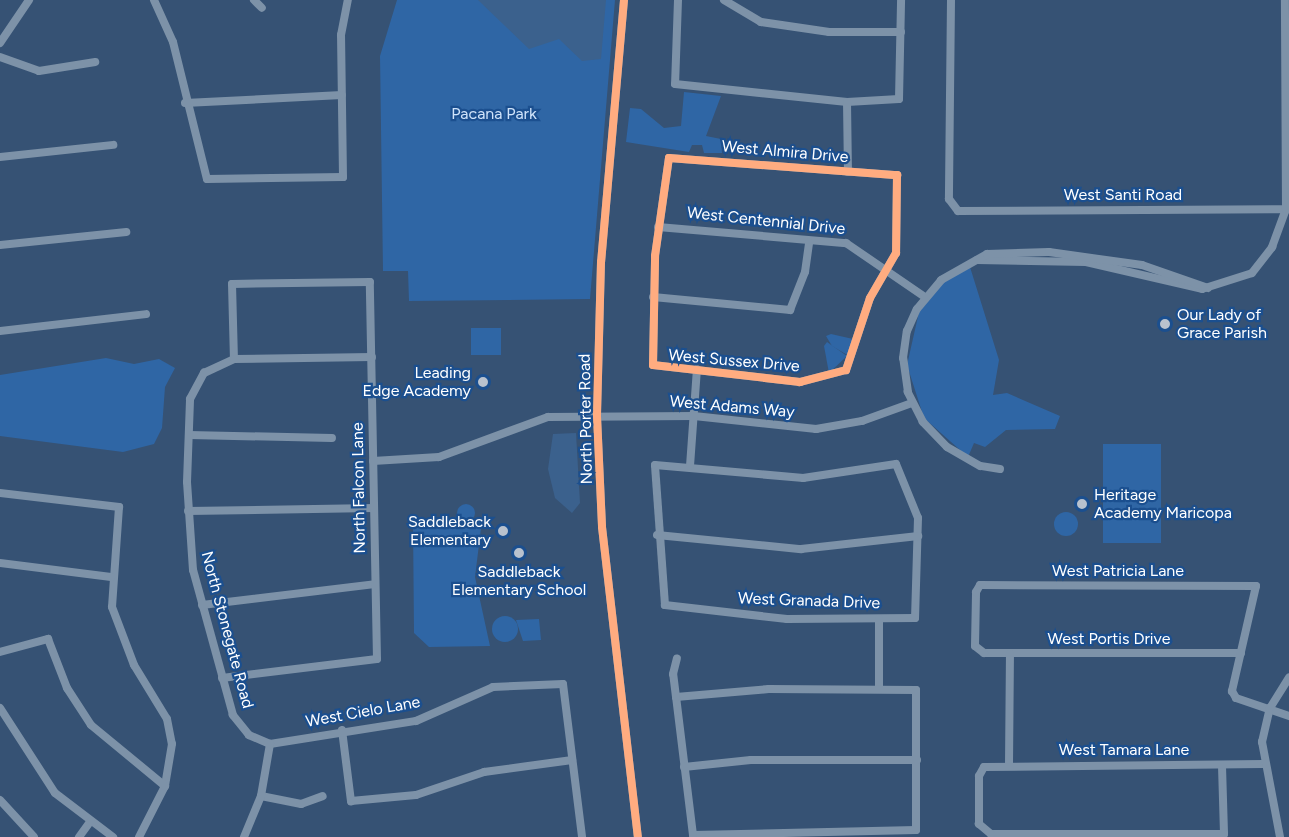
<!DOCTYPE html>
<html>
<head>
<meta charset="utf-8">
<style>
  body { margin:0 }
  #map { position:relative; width:1289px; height:837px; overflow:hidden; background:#365274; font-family:Figtree,sans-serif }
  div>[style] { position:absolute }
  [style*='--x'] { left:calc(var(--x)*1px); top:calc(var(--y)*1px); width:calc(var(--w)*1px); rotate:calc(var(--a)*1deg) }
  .green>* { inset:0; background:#2f66a5; transform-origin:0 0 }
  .round { border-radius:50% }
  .water>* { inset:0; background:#3b618d }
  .minor>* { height:8px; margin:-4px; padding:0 4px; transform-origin:4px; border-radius:4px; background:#7d92a8 }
  .cycleway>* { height:8px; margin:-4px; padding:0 4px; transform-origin:4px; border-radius:4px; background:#ffac80 }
  .dots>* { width:16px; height:16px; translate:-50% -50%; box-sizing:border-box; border:3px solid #1b4f8f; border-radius:50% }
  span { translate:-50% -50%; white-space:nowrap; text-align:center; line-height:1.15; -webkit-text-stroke:4.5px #1b4f8f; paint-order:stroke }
  .park-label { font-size:16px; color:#cfe3fa }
  .street-label { font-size:16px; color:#fff }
  .poi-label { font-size:16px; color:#fff }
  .left { translate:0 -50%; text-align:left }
  .right { translate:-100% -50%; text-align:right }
</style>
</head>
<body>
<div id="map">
  <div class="green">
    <i style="clip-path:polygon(397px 0,615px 0,590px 299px,409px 301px,408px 271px,383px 271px,380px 56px)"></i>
    <i style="clip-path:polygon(684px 92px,721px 96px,706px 136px,721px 139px,722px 153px,704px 153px,702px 145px,692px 145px,689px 152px,626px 142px,630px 108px,641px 109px,664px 128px,681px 126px)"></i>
    <i style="clip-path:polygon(970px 267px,999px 360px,993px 395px,1007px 393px,1060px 416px,1055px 429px,1006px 430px,985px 447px,974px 443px,968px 457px,924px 418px,907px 365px,919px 312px,945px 281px)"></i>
    <i style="left:471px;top:328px;width:30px;height:27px"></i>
    <i style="clip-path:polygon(831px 334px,853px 339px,849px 356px,832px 346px,826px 336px)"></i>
    <i style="clip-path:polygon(827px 342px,847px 356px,829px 373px,824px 346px)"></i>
    <i style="clip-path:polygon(106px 358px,134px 364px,159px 359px,175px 368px,165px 387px,162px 428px,154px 444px,123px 452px,0 436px,0 375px)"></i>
    <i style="left:1103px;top:444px;width:58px;height:99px"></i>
    <i class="round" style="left:457px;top:504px;width:18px;height:18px"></i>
    <i class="round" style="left:1054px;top:512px;width:24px;height:24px"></i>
    <i style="clip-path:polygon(456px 517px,459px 525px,482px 520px,475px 577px,490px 646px,429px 647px,414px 633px,413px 523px)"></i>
    <i class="round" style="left:492px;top:616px;width:26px;height:26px"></i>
    <i style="clip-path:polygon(539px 619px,541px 640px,523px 641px,516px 620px)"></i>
  </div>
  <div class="water">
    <i style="clip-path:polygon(478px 0,606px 0,601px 59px,582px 61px,559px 39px,529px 49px)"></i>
    <i style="clip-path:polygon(576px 433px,580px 503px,572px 513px,555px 498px,548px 469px,553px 434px)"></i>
  </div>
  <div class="minor">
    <i style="--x:154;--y:0;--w:46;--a:65.7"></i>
    <i style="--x:173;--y:42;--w:141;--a:76.1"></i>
    <i style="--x:207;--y:179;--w:136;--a:-0.8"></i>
    <i style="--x:343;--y:177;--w:142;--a:-90.8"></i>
    <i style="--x:341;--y:35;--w:36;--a:-79"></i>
    <i style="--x:254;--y:0;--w:11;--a:45"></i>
    <i style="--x:624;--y:0;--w:263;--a:95"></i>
    <i style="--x:601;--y:262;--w:154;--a:91.5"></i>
    <i style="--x:597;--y:416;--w:111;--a:87.4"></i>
    <i style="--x:602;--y:527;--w:312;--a:83.4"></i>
    <i style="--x:678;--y:0;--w:84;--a:92"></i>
    <i style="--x:675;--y:84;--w:173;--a:6"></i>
    <i style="--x:847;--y:102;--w:52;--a:-3.3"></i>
    <i style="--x:899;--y:99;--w:99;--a:-88.8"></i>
    <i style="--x:724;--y:0;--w:43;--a:30.7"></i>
    <i style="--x:761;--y:22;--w:69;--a:8.4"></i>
    <i style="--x:829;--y:32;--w:72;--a:0"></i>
    <i style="--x:951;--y:0;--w:199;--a:90.6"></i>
    <i style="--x:949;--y:199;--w:15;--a:53"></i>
    <i style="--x:958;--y:211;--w:331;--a:-0.3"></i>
    <i style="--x:0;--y:43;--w:52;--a:-56"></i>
    <i style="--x:0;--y:57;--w:41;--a:19.7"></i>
    <i style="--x:39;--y:71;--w:57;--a:-9.1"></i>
    <i style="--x:847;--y:102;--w:70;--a:89.2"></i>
    <i style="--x:185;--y:103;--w:157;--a:-2.9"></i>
    <i style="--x:0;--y:157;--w:114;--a:-6.1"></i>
    <i style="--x:669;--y:158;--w:229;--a:4.3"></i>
    <i style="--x:897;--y:175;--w:78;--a:90.7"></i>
    <i style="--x:896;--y:253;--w:52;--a:120"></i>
    <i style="--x:870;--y:298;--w:76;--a:108.4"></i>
    <i style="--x:846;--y:370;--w:48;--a:165.4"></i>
    <i style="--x:800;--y:382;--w:148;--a:-173.4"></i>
    <i style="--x:653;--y:365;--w:109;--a:-88.9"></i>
    <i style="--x:655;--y:256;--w:99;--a:-81.9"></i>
    <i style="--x:658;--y:227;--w:189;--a:4.9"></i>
    <i style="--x:846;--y:243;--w:96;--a:34.4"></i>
    <i style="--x:0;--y:245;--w:127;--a:-5.9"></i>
    <i style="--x:977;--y:260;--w:109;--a:1.1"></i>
    <i style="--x:1086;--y:262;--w:119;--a:13.1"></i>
    <i style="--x:1202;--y:289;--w:52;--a:-17.7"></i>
    <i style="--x:1252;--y:273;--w:33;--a:-52"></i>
    <i style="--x:1272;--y:247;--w:40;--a:-69.8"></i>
    <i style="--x:1286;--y:209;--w:209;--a:-90.3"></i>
    <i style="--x:653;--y:297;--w:138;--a:5.4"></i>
    <i style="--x:790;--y:310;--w:41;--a:-68.5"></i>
    <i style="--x:805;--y:272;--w:30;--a:-82"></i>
    <i style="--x:0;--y:331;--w:147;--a:-6.6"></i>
    <i style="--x:189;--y:435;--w:143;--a:1.2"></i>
    <i style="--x:373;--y:461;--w:66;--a:-3.5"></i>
    <i style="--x:439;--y:457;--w:116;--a:-20.2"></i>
    <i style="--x:548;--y:417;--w:146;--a:-0.4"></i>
    <i style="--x:694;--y:416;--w:123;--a:6.1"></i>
    <i style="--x:816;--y:429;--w:47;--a:-9.9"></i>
    <i style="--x:862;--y:421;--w:53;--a:-19.8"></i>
    <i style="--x:896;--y:464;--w:58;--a:67.8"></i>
    <i style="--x:918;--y:518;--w:100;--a:91.7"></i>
    <i style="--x:915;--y:618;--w:128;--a:179.6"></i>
    <i style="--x:787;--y:619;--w:123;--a:-173.5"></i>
    <i style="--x:665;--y:605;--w:140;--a:-94.1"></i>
    <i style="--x:655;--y:465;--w:149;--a:5"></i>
    <i style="--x:803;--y:478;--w:94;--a:-8.6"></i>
    <i style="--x:690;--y:466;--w:97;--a:-85.9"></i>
    <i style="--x:1000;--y:469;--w:20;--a:-171"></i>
    <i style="--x:980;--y:466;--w:38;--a:-150"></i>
    <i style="--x:947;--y:447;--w:35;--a:-134"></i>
    <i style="--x:923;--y:422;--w:34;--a:-117"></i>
    <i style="--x:908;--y:392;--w:34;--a:-98"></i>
    <i style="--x:903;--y:358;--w:27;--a:-82"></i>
    <i style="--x:907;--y:331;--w:24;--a:-66"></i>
    <i style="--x:917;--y:309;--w:38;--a:-50"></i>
    <i style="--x:941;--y:280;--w:53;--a:-29.5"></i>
    <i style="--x:987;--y:254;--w:62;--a:-1.8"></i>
    <i style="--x:1049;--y:252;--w:94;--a:8"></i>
    <i style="--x:1142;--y:265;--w:70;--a:19.2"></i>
    <i style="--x:0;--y:493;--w:120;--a:6.7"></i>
    <i style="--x:119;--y:507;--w:100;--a:94"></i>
    <i style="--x:112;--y:607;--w:62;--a:69.2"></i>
    <i style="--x:134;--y:665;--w:63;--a:58.6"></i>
    <i style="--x:167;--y:719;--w:25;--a:79"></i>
    <i style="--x:172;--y:744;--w:43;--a:99.5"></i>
    <i style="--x:165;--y:786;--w:57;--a:117"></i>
    <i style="--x:188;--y:511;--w:186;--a:-0.9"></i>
    <i style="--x:657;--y:535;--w:145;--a:5.6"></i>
    <i style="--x:801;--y:549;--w:118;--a:-6.3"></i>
    <i style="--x:0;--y:563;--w:112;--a:7.2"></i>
    <i style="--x:202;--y:605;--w:174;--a:-6.9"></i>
    <i style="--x:0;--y:652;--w:50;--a:-15.2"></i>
    <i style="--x:48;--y:639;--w:53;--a:68.8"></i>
    <i style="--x:67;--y:688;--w:44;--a:57"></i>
    <i style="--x:91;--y:725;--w:96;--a:39.5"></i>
    <i style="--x:1241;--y:653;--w:257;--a:180"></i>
    <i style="--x:984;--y:653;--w:11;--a:-142"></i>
    <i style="--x:975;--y:646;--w:54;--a:-88.9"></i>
    <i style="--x:976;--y:592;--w:8;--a:-60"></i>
    <i style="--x:980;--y:585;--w:276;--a:0.2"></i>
    <i style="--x:1256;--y:586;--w:108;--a:102.9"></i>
    <i style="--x:1232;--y:691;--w:8;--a:60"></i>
    <i style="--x:1236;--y:698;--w:56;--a:18.8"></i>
    <i style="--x:222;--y:678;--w:156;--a:-7"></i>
    <i style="--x:377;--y:659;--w:377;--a:-91.1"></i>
    <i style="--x:370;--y:282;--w:138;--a:179.2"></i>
    <i style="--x:232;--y:284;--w:75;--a:88.5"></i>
    <i style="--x:879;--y:689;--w:70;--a:-90"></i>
    <i style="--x:676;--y:697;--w:93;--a:-4.9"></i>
    <i style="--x:769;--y:689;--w:147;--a:0.4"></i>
    <i style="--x:916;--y:690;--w:140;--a:90"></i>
    <i style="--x:916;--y:830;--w:223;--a:178.7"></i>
    <i style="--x:693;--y:835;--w:139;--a:-97"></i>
    <i style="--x:676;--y:697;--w:23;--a:-97"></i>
    <i style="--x:673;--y:674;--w:16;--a:-76"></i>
    <i style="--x:0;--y:708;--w:101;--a:57.1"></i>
    <i style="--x:55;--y:793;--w:73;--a:37.2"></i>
    <i style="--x:342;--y:730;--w:72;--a:82.8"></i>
    <i style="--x:351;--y:801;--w:65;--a:-5.3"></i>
    <i style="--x:416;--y:795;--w:72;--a:-18.7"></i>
    <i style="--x:484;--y:772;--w:89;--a:-7.8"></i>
    <i style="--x:270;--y:744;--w:148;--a:-9"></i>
    <i style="--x:416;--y:721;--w:84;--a:-23.8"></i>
    <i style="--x:493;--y:687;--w:70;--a:-2.5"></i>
    <i style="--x:563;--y:684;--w:154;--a:82.9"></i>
    <i style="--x:1009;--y:765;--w:111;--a:-89.5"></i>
    <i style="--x:1222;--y:766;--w:68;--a:88.3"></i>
    <i style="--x:1224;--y:834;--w:233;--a:180"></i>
    <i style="--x:991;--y:834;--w:16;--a:-140"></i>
    <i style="--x:979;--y:824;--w:48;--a:-90"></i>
    <i style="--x:979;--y:776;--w:10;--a:-61"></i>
    <i style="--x:984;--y:767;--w:279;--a:-0.6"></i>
    <i style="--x:684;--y:767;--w:67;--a:-6"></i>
    <i style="--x:751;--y:760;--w:166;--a:0"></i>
    <i style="--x:261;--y:796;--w:41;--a:11.3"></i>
    <i style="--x:301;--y:804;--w:23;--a:-20"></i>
    <i style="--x:0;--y:800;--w:50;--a:47.4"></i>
    <i style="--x:79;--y:837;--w:19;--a:-54"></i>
    <i style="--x:244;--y:837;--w:44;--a:-67.5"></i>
    <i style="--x:261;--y:796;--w:53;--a:-80.2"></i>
    <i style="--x:270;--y:744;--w:23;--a:-157"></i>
    <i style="--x:249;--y:735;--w:26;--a:-129"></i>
    <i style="--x:233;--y:715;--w:150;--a:-105.4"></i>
    <i style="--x:193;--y:570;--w:88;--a:-93.9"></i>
    <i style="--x:187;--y:482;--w:83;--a:-87.9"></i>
    <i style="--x:190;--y:399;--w:30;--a:-62"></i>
    <i style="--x:204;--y:373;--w:33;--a:-25"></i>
    <i style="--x:234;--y:359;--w:138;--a:-0.8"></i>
    <i style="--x:1280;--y:837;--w:97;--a:-100.7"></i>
    <i style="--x:1262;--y:742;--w:35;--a:-77"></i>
    <i style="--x:1270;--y:708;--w:36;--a:-58"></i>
  </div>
  <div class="cycleway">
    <i style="--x:624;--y:0;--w:263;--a:95"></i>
    <i style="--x:601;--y:262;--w:154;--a:91.5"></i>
    <i style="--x:597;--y:416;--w:111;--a:87.4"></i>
    <i style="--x:602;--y:527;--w:312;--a:83.4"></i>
    <i style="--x:669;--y:158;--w:229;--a:4.3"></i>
    <i style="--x:897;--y:175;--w:78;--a:90.7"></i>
    <i style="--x:896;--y:253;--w:52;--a:120"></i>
    <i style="--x:870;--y:298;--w:76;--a:108.4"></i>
    <i style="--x:846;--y:370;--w:48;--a:165.4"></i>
    <i style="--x:800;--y:382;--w:148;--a:-173.4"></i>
    <i style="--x:653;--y:365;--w:109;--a:-88.9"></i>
    <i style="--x:655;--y:256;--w:99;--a:-81.9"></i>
  </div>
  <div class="dots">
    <i style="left:1165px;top:324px;background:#b9c2ce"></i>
    <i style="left:483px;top:382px;background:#b9c2ce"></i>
    <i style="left:1082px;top:504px;background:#b9c2ce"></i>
    <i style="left:503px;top:531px;background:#b9c2ce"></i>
    <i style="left:519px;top:553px;background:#b9c2ce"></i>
  </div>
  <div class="park-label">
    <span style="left:494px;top:114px">Pacana Park</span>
  </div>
  <div class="street-label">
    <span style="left:785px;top:152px;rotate:5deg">West Almira Drive</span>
    <span style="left:1123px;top:195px">West Santi Road</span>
    <span style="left:766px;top:221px;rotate:6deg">West Centennial Drive</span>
    <span style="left:734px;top:361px;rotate:5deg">West Sussex Drive</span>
    <span style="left:732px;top:407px;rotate:5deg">West Adams Way</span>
    <span style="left:586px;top:419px;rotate:-91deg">North Porter Road</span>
    <span style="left:359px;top:488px;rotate:-91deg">North Falcon Lane</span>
    <span style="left:1118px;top:571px">West Patricia Lane</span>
    <span style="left:809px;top:601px;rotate:2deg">West Granada Drive</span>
    <span style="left:227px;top:630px;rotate:75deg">North Stonegate Road</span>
    <span style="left:1109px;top:639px">West Portis Drive</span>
    <span style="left:363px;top:712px;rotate:-10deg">West Cielo Lane</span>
    <span style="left:1124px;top:750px">West Tamara Lane</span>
  </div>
  <div class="poi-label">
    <span class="left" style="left:1177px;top:324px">Our Lady of<br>Grace Parish</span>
    <span class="right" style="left:471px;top:382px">Leading<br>Edge Academy</span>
    <span class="left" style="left:1094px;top:504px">Heritage<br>Academy Maricopa</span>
    <span class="right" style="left:491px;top:531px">Saddleback<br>Elementary</span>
    <span style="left:519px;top:581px">Saddleback<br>Elementary School</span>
  </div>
</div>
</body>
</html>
